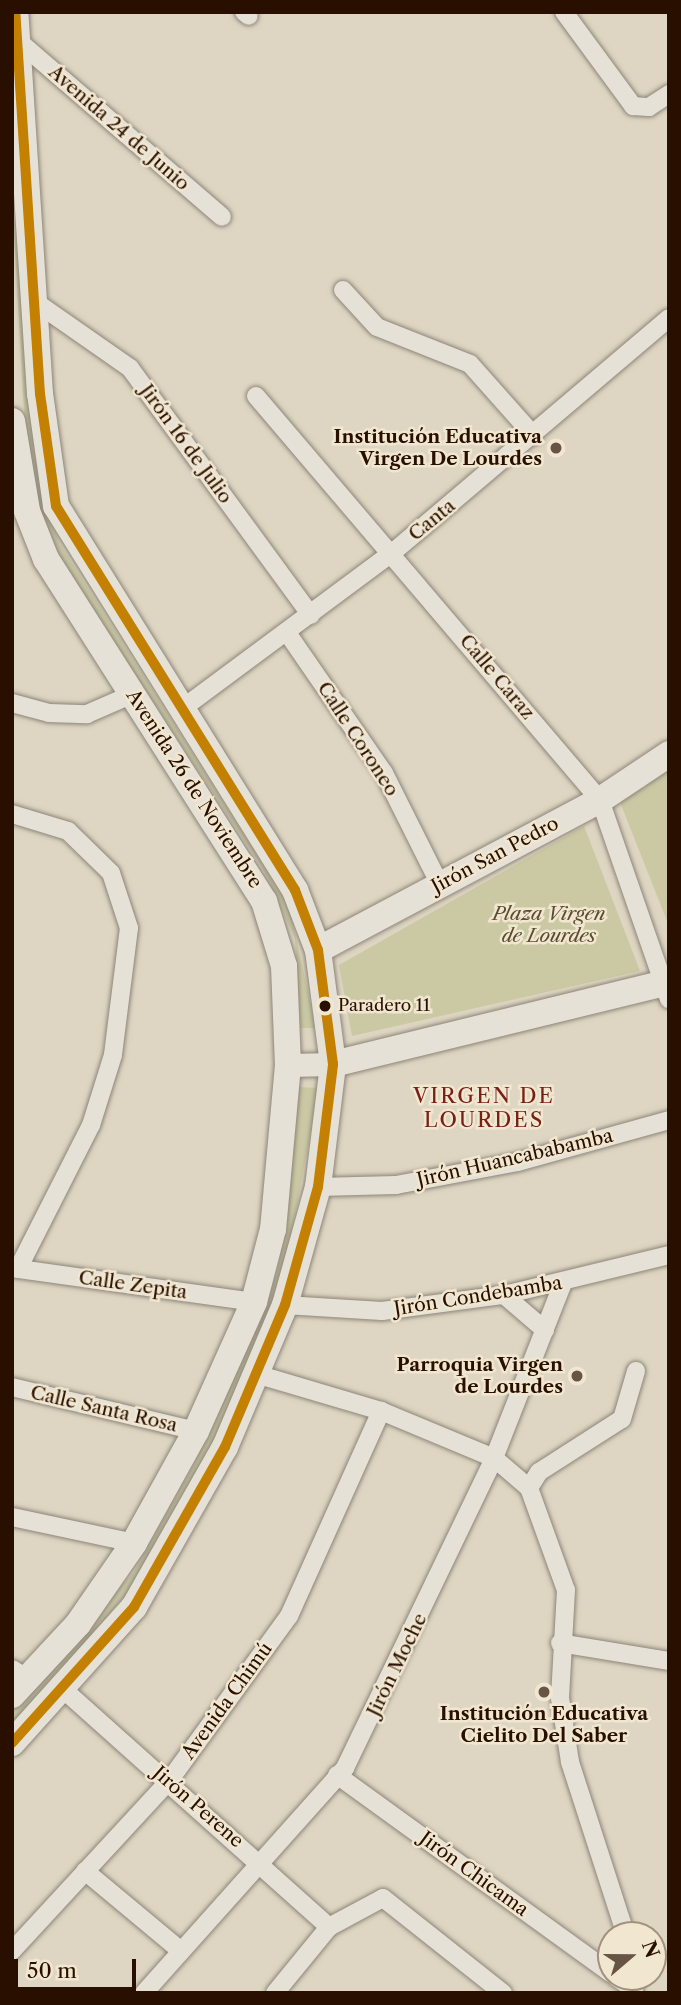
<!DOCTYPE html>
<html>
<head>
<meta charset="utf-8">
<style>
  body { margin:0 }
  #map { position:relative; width:681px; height:2005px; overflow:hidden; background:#ded5c2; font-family:"Libre Caslon Text",serif }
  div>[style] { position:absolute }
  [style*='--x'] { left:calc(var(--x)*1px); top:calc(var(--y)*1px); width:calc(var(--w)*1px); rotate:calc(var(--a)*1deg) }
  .green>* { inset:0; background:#cac9a4 }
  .roads { filter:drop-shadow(0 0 2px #8d8578) drop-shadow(0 0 2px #8d8578) }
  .minor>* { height:18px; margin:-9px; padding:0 9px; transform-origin:9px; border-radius:9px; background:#e5e1d7 }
  .tertiary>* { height:23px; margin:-11.5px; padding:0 11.5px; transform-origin:11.5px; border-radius:11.5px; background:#e5e1d7 }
  .secondary>* { height:26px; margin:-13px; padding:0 13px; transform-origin:13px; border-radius:13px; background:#e5e1d7 }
  .bus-1>* { height:10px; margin:-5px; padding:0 5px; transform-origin:5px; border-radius:5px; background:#c48000 }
  .dots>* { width:19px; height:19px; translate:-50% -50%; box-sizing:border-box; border:4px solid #f1e7d0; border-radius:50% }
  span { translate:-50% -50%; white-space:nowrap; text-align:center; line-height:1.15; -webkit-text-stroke:5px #f1e7d0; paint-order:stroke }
  .bus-label { font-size:17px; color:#290f00 }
  .left { translate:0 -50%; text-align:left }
  .street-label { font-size:19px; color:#290f00 }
  .poi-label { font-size:19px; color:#290f00; font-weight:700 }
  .right { translate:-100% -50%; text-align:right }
  .park-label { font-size:19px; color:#5b4d31; font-style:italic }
  .neighbourhood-label { font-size:21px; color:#7a1f14; letter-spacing:2px }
  .frame { position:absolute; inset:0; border:14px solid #290f00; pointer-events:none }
  .north { position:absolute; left:597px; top:1921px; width:70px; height:70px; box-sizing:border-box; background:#f1e7d0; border:2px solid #a1917d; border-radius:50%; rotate:70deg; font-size:19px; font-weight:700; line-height:28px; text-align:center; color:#290f00 }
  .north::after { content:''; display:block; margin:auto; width:24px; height:32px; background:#685444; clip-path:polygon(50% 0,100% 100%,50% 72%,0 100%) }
  .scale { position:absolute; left:14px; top:1959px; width:122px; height:32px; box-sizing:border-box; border:4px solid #290f00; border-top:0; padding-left:9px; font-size:21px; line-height:24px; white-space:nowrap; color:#290f00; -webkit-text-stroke:5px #f1e7d0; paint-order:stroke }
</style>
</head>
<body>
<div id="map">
  <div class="green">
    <i style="clip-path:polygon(12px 195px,34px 450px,46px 509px,60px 544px,289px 906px,316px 1028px,300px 1028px,295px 939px,262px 867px,51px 547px,26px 449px)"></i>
    <i style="clip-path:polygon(669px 767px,669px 926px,618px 797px,644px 788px)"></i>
    <i style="clip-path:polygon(584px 826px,640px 971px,352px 1036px,339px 965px)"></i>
    <i style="clip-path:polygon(297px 1087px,319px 1088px,284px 1272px,257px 1347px,203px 1467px,140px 1578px,12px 1727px,12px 1711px,133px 1573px,194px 1464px,240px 1361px,276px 1276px,283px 1242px)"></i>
  </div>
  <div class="roads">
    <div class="minor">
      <i style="--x:244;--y:12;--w:6;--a:39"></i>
      <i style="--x:564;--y:12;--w:117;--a:53.7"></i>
      <i style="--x:633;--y:106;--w:16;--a:4"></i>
      <i style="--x:649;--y:107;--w:24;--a:-33"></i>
      <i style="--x:16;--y:39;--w:272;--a:40.8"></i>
      <i style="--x:343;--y:290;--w:50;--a:47.4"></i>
      <i style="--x:377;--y:327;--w:100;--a:21.7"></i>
      <i style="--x:470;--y:364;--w:96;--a:48.4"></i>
      <i style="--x:34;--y:301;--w:117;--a:34.9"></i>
      <i style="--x:130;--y:368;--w:306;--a:53.8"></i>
      <i style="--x:256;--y:396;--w:531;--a:49.59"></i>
      <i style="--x:600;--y:800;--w:211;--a:70.9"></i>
      <i style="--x:288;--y:634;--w:169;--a:55.4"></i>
      <i style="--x:384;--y:773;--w:125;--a:63.4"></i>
      <i style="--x:12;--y:703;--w:38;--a:15"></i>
      <i style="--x:49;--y:713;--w:38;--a:2"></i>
      <i style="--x:87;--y:714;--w:50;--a:-23.5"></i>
      <i style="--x:183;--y:708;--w:260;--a:-36.6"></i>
      <i style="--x:392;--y:553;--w:363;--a:-40.3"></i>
      <i style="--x:12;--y:814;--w:59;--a:16.9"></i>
      <i style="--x:68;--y:831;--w:60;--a:44.3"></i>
      <i style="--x:111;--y:873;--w:58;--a:71.9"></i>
      <i style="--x:129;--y:928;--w:128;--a:97.2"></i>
      <i style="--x:113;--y:1055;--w:73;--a:107.4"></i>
      <i style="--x:91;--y:1125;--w:161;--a:116.9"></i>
      <i style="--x:318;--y:1187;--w:78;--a:-1.5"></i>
      <i style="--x:396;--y:1185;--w:124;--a:-10.7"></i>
      <i style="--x:518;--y:1162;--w:157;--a:-15.5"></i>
      <i style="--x:12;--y:1268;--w:244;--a:8"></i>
      <i style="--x:504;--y:1295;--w:54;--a:40.5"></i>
      <i style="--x:285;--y:1305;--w:97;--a:3.5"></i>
      <i style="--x:382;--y:1311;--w:123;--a:-7.5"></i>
      <i style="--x:504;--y:1295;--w:170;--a:-13.6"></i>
      <i style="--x:256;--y:1374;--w:130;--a:16.5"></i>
      <i style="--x:381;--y:1411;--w:122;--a:22.6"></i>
      <i style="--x:494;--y:1458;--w:46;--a:40.6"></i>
      <i style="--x:529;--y:1488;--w:109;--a:70.1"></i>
      <i style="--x:566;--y:1590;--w:108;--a:93.2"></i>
      <i style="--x:560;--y:1698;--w:65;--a:81.1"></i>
      <i style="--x:570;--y:1762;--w:182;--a:72.1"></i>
      <i style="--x:12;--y:1387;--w:189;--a:13.4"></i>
      <i style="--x:529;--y:1488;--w:19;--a:-58"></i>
      <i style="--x:539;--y:1472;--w:98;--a:-32.6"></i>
      <i style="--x:622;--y:1419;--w:50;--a:-73.7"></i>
      <i style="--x:12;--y:1517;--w:125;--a:12"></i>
      <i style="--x:560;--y:1643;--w:110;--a:9.4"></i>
      <i style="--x:12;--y:1669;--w:19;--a:32"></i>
      <i style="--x:64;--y:1690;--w:356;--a:41.8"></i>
      <i style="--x:337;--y:1775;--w:338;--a:35.9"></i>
      <i style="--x:85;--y:1871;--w:125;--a:39.8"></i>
      <i style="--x:12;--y:1951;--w:231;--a:-47.3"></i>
      <i style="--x:169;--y:1781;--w:204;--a:-54"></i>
      <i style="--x:289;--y:1616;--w:225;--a:-65.8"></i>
      <i style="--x:616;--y:1977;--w:22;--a:34"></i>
      <i style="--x:144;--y:1993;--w:302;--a:-48.2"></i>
      <i style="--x:345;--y:1768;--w:344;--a:-64.3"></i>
      <i style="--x:494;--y:1458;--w:188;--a:-68.5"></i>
      <i style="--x:275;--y:1993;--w:85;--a:-50.7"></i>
      <i style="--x:329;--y:1927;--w:61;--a:-28.2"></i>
      <i style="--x:383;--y:1898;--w:153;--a:38.4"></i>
    </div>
    <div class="tertiary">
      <i style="--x:288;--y:1065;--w:45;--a:-1.3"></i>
    </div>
    <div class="secondary">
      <i style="--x:12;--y:421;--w:91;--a:80.5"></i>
      <i style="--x:27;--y:511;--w:52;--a:68.4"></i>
      <i style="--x:46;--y:559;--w:406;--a:57.5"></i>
      <i style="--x:264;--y:901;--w:68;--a:72.9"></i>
      <i style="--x:284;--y:966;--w:99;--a:87.7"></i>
      <i style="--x:288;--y:1065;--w:165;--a:95.2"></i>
      <i style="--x:273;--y:1229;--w:75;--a:104.6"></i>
      <i style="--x:254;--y:1302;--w:141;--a:114.2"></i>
      <i style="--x:196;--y:1431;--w:128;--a:119"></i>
      <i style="--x:134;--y:1543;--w:98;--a:124.7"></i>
      <i style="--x:78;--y:1624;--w:97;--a:132.9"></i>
      <i style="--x:318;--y:950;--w:319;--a:-28"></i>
      <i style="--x:600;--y:800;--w:83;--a:-33.7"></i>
      <i style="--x:333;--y:1064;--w:346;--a:-13.7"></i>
      <i style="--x:12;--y:1743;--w:183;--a:-48.1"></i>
      <i style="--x:134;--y:1607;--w:184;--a:-60.4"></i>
      <i style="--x:225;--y:1447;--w:154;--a:-67.1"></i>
      <i style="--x:285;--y:1305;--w:123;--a:-74.4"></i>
      <i style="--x:318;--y:1187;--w:124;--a:-83"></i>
      <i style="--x:333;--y:1064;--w:115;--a:-97.5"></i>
      <i style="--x:318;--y:950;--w:64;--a:-111"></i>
      <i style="--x:295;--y:890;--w:452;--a:-121.9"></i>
      <i style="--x:56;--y:506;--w:113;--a:-98.1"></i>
      <i style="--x:40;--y:394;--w:383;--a:-93.7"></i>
    </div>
  </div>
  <div class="bus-1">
    <i style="--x:12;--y:1743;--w:183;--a:-48.1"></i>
    <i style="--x:134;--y:1607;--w:184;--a:-60.4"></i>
    <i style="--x:225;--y:1447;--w:154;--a:-67.1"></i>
    <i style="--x:285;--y:1305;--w:123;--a:-74.4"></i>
    <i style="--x:318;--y:1187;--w:124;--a:-83"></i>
    <i style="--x:333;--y:1064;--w:115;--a:-97.5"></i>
    <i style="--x:318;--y:950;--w:64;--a:-111"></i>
    <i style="--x:295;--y:890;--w:452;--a:-121.9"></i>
    <i style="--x:56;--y:506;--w:113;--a:-98.1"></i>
    <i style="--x:40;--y:394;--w:383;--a:-93.7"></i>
  </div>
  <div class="dots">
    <i style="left:556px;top:448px;background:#685444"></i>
    <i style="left:325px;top:1006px;background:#290f00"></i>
    <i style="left:577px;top:1376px;background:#685444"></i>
    <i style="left:544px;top:1692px;background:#685444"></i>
  </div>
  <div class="bus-label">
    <span class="left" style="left:338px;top:1006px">Paradero 11</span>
  </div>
  <div class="street-label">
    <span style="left:119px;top:128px;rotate:41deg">Avenida 24 de Junio</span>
    <span style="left:186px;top:444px;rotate:54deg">Jirón 16 de Julio</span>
    <span style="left:432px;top:520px;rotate:-39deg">Canta</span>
    <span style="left:497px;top:677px;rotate:50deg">Calle Caraz</span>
    <span style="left:358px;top:739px;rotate:57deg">Calle Coroneo</span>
    <span style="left:194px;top:789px;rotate:57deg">Avenida 26 de Noviembre</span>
    <span style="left:495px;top:855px;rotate:-28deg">Jirón San Pedro</span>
    <span style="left:515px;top:1158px;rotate:-13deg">Jirón Huancababamba</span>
    <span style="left:133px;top:1285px;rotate:8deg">Calle Zepita</span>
    <span style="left:478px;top:1296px;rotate:-9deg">Jirón Condebamba</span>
    <span style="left:104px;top:1409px;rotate:13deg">Calle Santa Rosa</span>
    <span style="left:397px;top:1665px;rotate:-64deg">Jirón Moche</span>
    <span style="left:227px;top:1701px;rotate:-54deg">Avenida Chimú</span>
    <span style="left:198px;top:1807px;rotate:41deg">Jirón Perene</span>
    <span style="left:474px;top:1874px;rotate:36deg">Jirón Chicama</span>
  </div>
  <div class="poi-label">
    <span class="right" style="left:542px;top:448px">Institución Educativa<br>Virgen De Lourdes</span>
    <span class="right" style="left:563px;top:1376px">Parroquia Virgen<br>de Lourdes</span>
    <span style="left:544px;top:1725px">Institución Educativa<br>Cielito Del Saber</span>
  </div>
  <div class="park-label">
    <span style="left:549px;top:925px">Plaza Virgen<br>de Lourdes</span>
  </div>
  <div class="neighbourhood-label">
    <span style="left:484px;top:1108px">VIRGEN DE<br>LOURDES</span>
  </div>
  <div class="frame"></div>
  <div class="north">N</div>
  <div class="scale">50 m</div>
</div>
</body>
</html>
